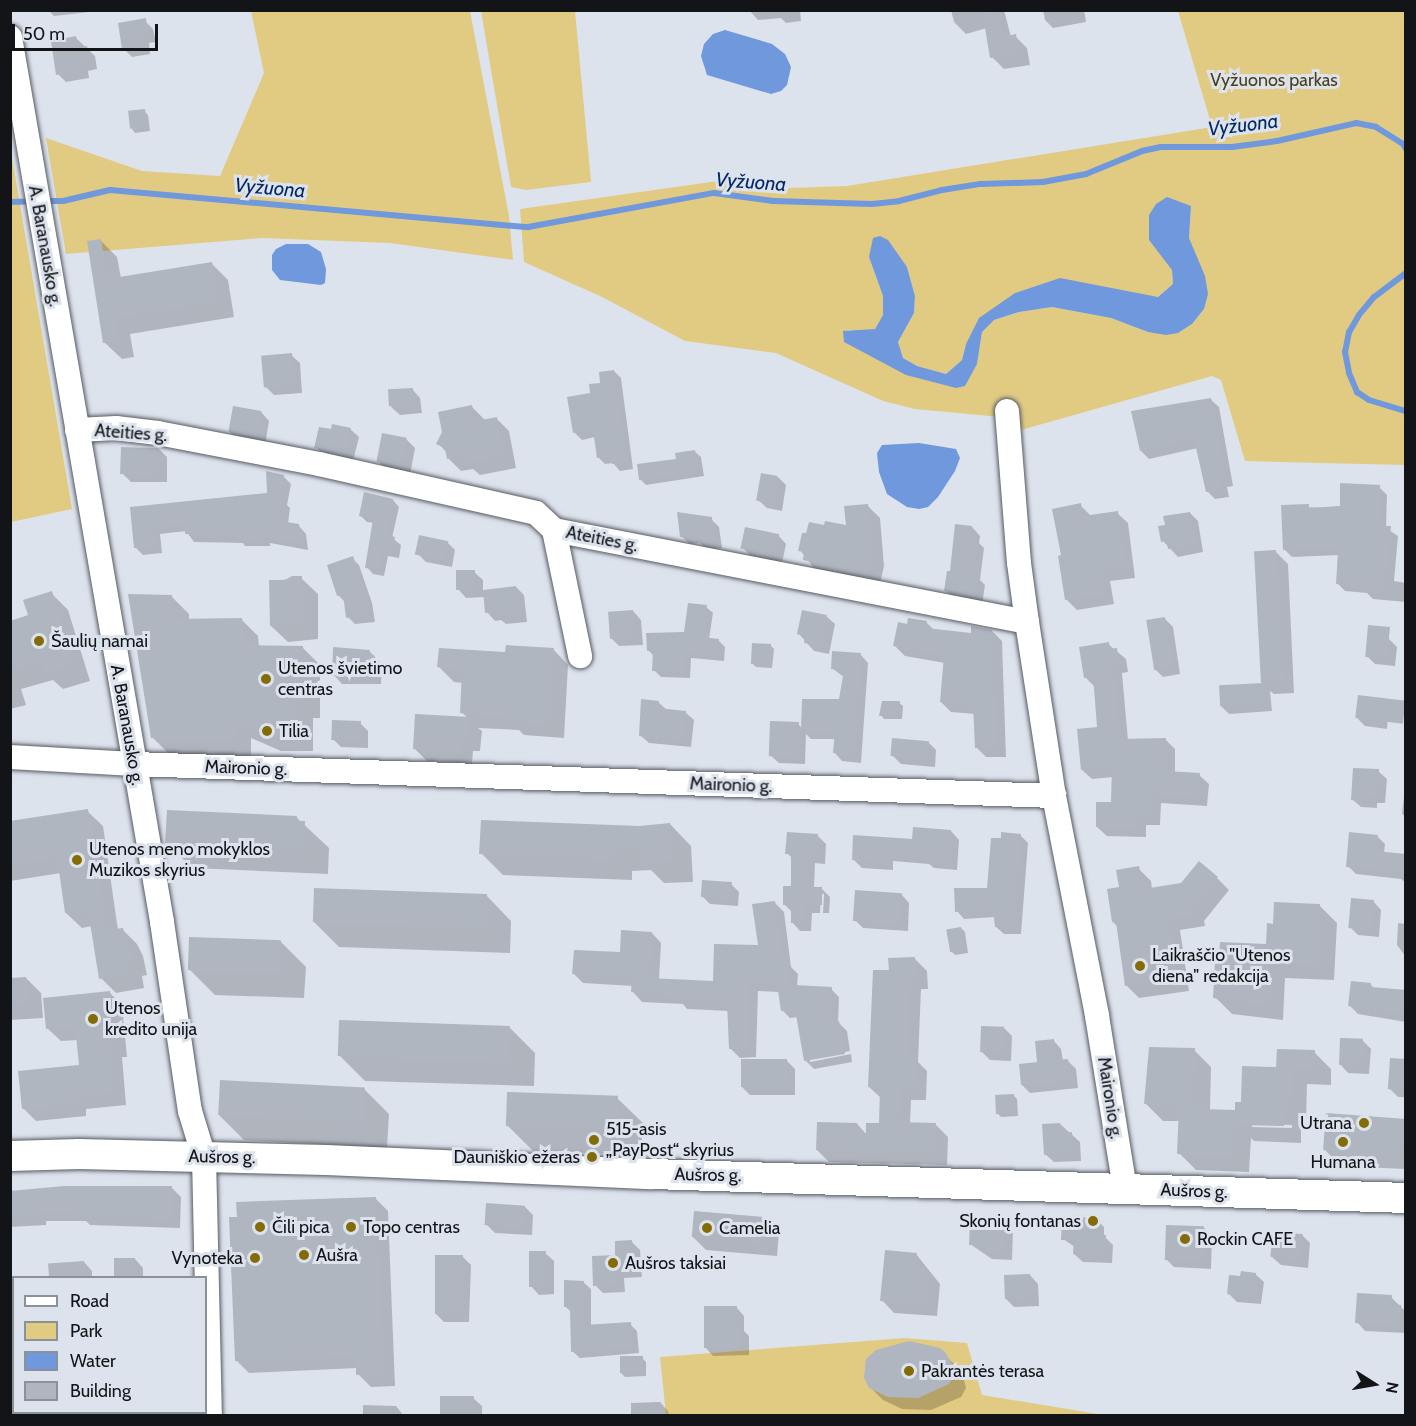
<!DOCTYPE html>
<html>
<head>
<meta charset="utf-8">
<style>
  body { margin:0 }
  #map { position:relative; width:1416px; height:1426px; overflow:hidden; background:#dde3ed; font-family:Cabin,sans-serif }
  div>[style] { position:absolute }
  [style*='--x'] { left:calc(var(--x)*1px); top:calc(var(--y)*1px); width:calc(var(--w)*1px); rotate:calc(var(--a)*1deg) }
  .green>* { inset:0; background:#e1cb82 }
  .water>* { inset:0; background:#7098dd }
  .shadow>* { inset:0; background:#0003 }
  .stream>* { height:6px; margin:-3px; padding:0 3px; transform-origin:3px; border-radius:3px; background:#7098dd }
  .building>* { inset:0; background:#b0b6c0; transform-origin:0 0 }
  .roads { filter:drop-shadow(0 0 2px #565b63) drop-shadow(0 0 2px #565b63) }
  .minor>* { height:24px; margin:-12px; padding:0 12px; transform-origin:12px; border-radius:12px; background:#fff }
  .tertiary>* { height:30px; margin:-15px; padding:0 15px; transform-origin:15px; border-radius:15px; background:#fff }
  .dots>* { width:16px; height:16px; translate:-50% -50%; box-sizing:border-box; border:3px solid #dde3ed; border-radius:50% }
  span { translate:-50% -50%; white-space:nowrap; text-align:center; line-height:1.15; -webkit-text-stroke:6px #dde3ed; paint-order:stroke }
  .park-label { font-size:18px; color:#4a3f1a }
  .street-label { font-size:18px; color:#121417 }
  .poi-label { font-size:18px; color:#121417 }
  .left { translate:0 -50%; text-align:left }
  .right { translate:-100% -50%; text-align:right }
  .water-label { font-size:20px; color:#042864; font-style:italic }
  .frame { position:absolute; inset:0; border:12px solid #121417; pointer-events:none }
  .legend { position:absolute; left:12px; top:1276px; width:195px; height:138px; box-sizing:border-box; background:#dde3ed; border:2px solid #8c9097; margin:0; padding:8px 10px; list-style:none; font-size:18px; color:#121417 }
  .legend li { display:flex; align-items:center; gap:12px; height:30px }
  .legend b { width:30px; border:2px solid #8c9097 }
  .north { position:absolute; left:1344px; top:1354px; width:60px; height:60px; -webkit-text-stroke:4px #dde3ed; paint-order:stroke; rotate:101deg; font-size:16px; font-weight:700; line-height:24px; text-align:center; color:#121417 }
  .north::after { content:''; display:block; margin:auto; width:21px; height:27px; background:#121417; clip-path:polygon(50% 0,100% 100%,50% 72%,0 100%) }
  .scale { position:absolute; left:12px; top:24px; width:146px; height:27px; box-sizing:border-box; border:3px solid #121417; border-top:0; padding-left:8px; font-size:18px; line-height:21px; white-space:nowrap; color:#121417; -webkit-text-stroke:4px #dde3ed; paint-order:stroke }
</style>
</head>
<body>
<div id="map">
  <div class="green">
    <i style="clip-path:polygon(251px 11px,470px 11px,509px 216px,513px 260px,390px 243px,262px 238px,66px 254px,46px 138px,142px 171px,220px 176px,264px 73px)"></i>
    <i style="clip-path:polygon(481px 11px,575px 11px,591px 182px,526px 190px,511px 187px)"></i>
    <i style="clip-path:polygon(evenodd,1178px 11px,1405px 11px,1405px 465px,1245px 461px,1221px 380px,1212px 376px,1021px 430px,1000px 417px,915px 409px,883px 401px,776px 353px,685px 341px,602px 297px,524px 262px,520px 209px,718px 181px,790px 188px,847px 186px,1212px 127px,1178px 11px,1191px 206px,1189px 238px,1196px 256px,1204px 309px,1192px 324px,1178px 333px,1148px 332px,1111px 318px,1052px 307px,1019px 312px,994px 320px,982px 332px,977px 364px,956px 388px,844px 342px,848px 330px,863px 332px,875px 329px,883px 315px,883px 296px,869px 257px,907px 267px,915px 296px,914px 313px,898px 342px,903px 358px,917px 366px,946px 374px,962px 360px,966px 344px,1015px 293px,1124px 292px,1158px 297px,1173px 284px,1172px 270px,1191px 206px)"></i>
    <i style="clip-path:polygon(11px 152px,72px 509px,11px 522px,10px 522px)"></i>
    <i style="clip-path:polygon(905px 1338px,967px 1343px,982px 1395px,1104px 1415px,666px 1415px,660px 1357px)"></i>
  </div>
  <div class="water">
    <i style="clip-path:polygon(725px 30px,772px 44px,785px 54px,791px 67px,787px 85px,781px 91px,771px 94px,707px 75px,701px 56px,704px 44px,713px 34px)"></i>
    <i style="clip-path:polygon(1167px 197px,1191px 206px,1189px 238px,1205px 276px,1208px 294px,1204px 309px,1192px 324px,1178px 333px,1166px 335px,1148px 332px,1111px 318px,1052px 307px,1019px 312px,994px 320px,982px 332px,977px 364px,965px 386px,956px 388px,906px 375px,844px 342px,843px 331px,875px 329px,883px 315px,883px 296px,869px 257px,873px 238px,880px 236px,888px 240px,907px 267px,915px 296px,914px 313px,898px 342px,903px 358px,917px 366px,946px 374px,962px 360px,966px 344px,979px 318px,1015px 293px,1060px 278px,1158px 297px,1173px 284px,1172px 270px,1149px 240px,1149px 215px,1156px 204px)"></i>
    <i style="clip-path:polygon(286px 244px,308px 244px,321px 252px,326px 269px,325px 283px,321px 285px,280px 280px,272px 270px,272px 255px,276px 249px)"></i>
    <i style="clip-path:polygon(919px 443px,956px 449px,960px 458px,955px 471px,938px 497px,928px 507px,919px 509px,907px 507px,887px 494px,879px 472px,877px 453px,882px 445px)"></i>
  </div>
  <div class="shadow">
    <i style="clip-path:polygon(48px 10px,98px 10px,98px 11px,54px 16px)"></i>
    <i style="clip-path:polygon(749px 10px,800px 10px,801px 21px,786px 23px,781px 18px,758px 20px)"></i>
    <i style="clip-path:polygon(951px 10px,1004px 10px,1011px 37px,1015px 36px,1027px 48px,1030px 65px,1004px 69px,992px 57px,987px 28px,966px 34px,954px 22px)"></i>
    <i style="clip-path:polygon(1043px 10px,1084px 10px,1086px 22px,1053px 28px,1045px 20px)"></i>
    <i style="clip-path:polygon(145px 21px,153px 29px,156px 42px,149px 43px,150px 54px,132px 57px,124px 49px)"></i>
    <i style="clip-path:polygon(76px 38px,95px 56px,97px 69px,88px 71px,89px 78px,66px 82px,58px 74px)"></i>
    <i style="clip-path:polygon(144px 111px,148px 115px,150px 131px,135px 133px,132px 129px)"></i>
    <i style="clip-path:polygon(100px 240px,117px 257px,121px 278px,211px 263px,228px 280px,234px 317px,130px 334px,134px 357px,122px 359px,104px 342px)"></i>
    <i style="clip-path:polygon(291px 355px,300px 363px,302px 393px,274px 395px,266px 387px)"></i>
    <i style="clip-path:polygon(614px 371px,621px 378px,633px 469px,620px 471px,613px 463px,605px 464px,598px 457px,595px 437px,582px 440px,575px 433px,592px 394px)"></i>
    <i style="clip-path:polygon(412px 389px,420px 398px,422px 413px,400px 415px,391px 407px)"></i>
    <i style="clip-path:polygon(1210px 399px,1219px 407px,1233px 486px,1227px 487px,1229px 497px,1215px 499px,1207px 491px,1198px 448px,1149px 459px,1141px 451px)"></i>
    <i style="clip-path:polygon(472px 407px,485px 420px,496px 418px,509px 431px,516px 468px,480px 475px,473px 469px,461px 471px,449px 459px,448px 454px,438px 443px)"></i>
    <i style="clip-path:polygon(261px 412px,269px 421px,265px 445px,238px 440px,229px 431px)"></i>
    <i style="clip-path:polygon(350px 429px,359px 437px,353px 461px,324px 455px,316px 447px,332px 431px)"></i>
    <i style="clip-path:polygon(406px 439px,415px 448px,410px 475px,387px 470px,379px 462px)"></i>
    <i style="clip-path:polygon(159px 449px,167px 457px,167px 482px,131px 482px,122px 473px)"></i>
    <i style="clip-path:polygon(694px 451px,701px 457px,704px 476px,646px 485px,640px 479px)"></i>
    <i style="clip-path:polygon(283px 476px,291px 484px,287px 505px,290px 508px,288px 524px,298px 525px,306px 534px,308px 550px,270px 543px,270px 546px,245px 546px,243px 543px,194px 542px,186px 531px,160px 534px,162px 553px,143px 555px,135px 547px,131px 509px,268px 495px)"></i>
    <i style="clip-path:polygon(778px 477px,786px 485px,782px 511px,767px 508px,758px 500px)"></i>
    <i style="clip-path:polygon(1379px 487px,1387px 495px,1386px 528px,1398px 536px,1394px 581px,1406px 583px,1406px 602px,1373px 599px,1367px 593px,1345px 591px,1337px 583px,1340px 555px,1292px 557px,1284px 549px,1282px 507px,1338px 508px)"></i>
    <i style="clip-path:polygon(393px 500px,399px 507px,392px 538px,401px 545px,399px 558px,388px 556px,384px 576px,373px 574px,367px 567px,374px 523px,367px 522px,360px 515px)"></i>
    <i style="clip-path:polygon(867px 505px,880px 518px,884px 566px,879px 588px,817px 572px,800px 550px,848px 527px)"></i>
    <i style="clip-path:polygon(1080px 505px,1091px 516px,1117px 513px,1128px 523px,1135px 578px,1110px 581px,1114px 604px,1077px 610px,1066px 599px,1063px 557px)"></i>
    <i style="clip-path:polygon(1190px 513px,1198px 521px,1203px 552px,1178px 557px,1163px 541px,1166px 526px)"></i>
    <i style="clip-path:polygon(711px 519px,719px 527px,722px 548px,707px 550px,700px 543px,690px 544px,681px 536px)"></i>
    <i style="clip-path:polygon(972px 527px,980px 536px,979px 543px,984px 548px,980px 580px,985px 585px,982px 605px,954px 599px,946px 591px)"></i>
    <i style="clip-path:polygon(778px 535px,786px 544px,782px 563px,750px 555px,742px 547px)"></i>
    <i style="clip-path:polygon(447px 542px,455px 550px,452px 567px,426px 562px,418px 554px)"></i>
    <i style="clip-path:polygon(1276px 552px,1288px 564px,1294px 693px,1274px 694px,1270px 691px,1272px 711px,1229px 714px,1221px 706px,1220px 687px,1263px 684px,1261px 682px)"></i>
    <i style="clip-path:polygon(352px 558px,359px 565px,372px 603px,375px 622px,355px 624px,348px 617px,346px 603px,338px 595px)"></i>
    <i style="clip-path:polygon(474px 572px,483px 580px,483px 591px,516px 587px,524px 595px,527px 622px,506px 624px,501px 620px,495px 621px,487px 612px,485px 597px,466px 598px,458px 589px)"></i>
    <i style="clip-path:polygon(301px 578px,318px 594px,318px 639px,288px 642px,271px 626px,270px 581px)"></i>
    <i style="clip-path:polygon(51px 593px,68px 610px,90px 681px,63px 689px,53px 680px,21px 689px,26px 705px,10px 709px,10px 622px,30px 616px)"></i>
    <i style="clip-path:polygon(171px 596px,189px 614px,189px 621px,241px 619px,258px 636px,259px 647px,303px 648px,320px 665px,320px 718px,313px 718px,313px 751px,281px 751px,251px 738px,251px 757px,170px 755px,153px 738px)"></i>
    <i style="clip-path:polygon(706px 607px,713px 613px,709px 639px,718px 640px,725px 647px,724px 661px,691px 658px,690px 678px,661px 677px,654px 670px,654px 656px,648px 650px,686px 634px)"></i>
    <i style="clip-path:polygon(633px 611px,641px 620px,643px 645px,619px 646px,611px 638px)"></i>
    <i style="clip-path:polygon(826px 616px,835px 624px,829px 654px,814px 651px,799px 634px)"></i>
    <i style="clip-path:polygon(1165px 619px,1173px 627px,1180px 674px,1163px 677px,1155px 669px)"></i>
    <i style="clip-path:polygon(927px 623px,935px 631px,973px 635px,992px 631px,1002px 641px,1006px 757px,986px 757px,976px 747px,975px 714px,951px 712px,941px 702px,945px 663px,905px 656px,895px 646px,908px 625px)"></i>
    <i style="clip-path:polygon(1389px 639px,1397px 647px,1395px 666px,1375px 664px,1367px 656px)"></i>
    <i style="clip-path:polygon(1108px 644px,1126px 659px,1128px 672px,1122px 673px,1128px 740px,1166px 740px,1175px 749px,1175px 773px,1199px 775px,1209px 784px,1207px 806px,1161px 803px,1160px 825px,1146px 825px,1146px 837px,1107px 836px,1097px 827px,1113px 804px,1113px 777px,1092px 779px,1082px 770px,1099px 728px,1095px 687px,1085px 677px)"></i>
    <i style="clip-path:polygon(770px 645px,774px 649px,772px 668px,756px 667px,752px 663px)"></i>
    <i style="clip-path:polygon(334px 648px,369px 651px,382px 664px,381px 684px,342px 684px,334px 675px)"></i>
    <i style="clip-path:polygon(553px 649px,568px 665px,564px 738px,524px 735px,519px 730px,478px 728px,482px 731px,480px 751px,473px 751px,472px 764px,427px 761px,415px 749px,468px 718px,461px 712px,463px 683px,454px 682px,439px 667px,479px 654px)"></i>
    <i style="clip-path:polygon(860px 654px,868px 663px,861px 763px,842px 761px,834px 752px,836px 739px,811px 739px,806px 734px,805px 764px,779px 763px,770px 755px,798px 724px,803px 729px,840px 701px,844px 677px,833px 669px)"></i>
    <i style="clip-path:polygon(658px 702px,667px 710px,685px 712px,694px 720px,691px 747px,649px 743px,640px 735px)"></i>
    <i style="clip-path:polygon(899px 703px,903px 706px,902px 719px,884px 719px,881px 715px)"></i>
    <i style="clip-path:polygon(1389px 707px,1387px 729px,1365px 726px,1357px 718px)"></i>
    <i style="clip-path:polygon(360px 723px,368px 731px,368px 748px,341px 747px,333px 739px)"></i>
    <i style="clip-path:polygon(928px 742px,936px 750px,935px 767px,901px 764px,893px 756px)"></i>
    <i style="clip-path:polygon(1378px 771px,1387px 779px,1385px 803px,1377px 803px,1377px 808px,1361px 807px,1352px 799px)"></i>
    <i style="clip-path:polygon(1405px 787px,1406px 787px,1406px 817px,1402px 814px)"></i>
    <i style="clip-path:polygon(87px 811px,103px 826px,118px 930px,122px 929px,137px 944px,143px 956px,147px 975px,142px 976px,144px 988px,116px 993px,101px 978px,92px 926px,82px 928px,66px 913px,61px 873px,10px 881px,10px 823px)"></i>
    <i style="clip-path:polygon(296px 817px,329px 848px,328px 874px,192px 868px,167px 843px)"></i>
    <i style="clip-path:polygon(670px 824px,691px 846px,693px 882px,664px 883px,651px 870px,632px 871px,632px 880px,503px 875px,481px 853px)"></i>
    <i style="clip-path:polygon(951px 831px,959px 840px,957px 870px,934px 868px,929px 864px,893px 861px,893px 870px,862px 868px,854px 860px)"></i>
    <i style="clip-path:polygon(1020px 835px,1028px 843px,1021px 934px,1004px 934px,996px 927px,995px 917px,964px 919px,957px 911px,988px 890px,1002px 840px)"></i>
    <i style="clip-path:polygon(818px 836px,826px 844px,825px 864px,815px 863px,814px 888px,822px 889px,830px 897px,829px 913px,823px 913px,824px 894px,821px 894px,820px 913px,812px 913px,811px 931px,800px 931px,792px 922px,792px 912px,784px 904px,792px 887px,793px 859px,787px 853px)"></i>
    <i style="clip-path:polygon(1377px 836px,1385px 844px,1384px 853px,1406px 856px,1406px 883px,1401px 879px,1356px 874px,1348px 866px)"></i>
    <i style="clip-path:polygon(1138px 868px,1151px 881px,1152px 889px,1217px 878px,1229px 890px,1204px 921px,1205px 926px,1180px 930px,1189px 991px,1139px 998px,1127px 986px,1118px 927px,1113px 922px,1121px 888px)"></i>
    <i style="clip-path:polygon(731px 884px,739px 892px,738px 906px,710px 904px,702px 896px)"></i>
    <i style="clip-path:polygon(901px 894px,909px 903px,908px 931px,863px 928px,855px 920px)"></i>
    <i style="clip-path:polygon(486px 895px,511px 921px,510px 953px,339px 947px,314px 922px)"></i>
    <i style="clip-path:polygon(1373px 901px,1381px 910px,1379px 937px,1358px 935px,1350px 927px)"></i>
    <i style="clip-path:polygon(774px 902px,784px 912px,791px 967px,798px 974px,797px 987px,831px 989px,839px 997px,838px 1022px,847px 1031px,850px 1051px,810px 1059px,810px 1062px,851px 1054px,852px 1062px,814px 1069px,805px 1060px,798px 1017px,790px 1018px,782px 1010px,780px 992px,758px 991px,756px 1057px,740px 1058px,730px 1048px,729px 1011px,687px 1009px,683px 1004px,642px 1002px,633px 992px,633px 986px,583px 983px,574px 974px,621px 954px,652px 933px,661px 943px,659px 980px,715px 983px,759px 946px)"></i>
    <i style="clip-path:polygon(1320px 906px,1337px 923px,1334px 980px,1285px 978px,1283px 1020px,1232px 1014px,1215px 997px,1268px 945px,1275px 925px)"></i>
    <i style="clip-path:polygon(1398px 923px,1406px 924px,1406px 957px,1397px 945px)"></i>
    <i style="clip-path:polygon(961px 928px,965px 932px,968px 953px,955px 955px,951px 951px)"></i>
    <i style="clip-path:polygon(280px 941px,306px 967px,304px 998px,215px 995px,189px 969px)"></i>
    <i style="clip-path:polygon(915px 959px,927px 971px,928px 989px,921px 989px,918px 1062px,927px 1071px,926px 1100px,911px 1100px,910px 1124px,936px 1125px,948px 1137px,947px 1165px,829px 1162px,817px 1150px,857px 1124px,867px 1135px,880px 1125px,881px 1098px,869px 1087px,891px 971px)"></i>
    <i style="clip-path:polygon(26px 978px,41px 993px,43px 1018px,10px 1020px,10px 979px)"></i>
    <i style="clip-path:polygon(1371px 985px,1375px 989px,1406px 992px,1406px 1022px,1358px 1014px,1350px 1006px)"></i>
    <i style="clip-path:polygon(109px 992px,122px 1005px,127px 1057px,122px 1057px,126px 1105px,86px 1109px,86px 1116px,36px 1121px,23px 1108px,81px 1066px,78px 1040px,61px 1041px,48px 1029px)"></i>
    <i style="clip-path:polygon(510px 1028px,535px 1053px,534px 1086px,365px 1081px,339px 1055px)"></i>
    <i style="clip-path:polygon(1004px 1028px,1012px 1036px,1011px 1061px,990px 1060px,982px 1052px)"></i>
    <i style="clip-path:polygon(1053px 1040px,1061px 1049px,1063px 1061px,1068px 1061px,1076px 1069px,1078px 1088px,1030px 1093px,1022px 1085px)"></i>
    <i style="clip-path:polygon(1363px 1041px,1371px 1049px,1369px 1074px,1348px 1073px,1340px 1064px)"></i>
    <i style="clip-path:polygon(evenodd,1194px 1050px,1211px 1067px,1210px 1111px,1234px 1112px,1237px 1115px,1243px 1103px,1278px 1068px,1314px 1052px,1331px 1069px,1331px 1085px,1307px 1084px,1306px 1123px,1301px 1123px,1301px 1143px,1254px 1141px,1251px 1138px,1249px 1172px,1196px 1170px,1179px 1153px,1180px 1121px,1163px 1121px,1146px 1104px,1194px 1050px,1252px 1124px,1292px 1125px,1292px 1128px,1252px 1127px,1252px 1124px)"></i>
    <i style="clip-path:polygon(787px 1061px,795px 1069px,795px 1095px,750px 1095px,742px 1087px)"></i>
    <i style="clip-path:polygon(1406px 1061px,1406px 1097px,1398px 1097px,1389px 1088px)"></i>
    <i style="clip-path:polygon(364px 1089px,389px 1114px,387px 1148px,244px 1140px,219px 1115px)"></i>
    <i style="clip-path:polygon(1013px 1095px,1017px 1099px,1018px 1116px,1001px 1117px,997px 1113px)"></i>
    <i style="clip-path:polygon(617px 1098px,643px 1123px,641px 1155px,533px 1151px,508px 1126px)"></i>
    <i style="clip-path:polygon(1406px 1121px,1406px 1169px,1359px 1167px,1355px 1162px,1336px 1161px,1325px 1150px)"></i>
    <i style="clip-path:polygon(1060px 1124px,1080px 1142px,1081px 1161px,1054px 1162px,1045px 1154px)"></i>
    <i style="clip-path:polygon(171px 1187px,181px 1197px,180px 1228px,90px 1225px,86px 1221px,46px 1221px,46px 1225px,10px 1227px,10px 1192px)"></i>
    <i style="clip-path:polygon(375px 1198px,388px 1211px,395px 1386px,371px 1387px,358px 1374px,358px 1368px,249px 1373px,236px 1360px)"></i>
    <i style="clip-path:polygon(525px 1207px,533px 1215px,532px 1235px,495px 1233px,487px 1225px)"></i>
    <i style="clip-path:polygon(767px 1219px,779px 1232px,777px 1256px,706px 1250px,693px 1237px)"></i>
    <i style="clip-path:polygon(1096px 1219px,1104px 1227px,1104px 1236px,1113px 1245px,1112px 1263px,1083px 1262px,1074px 1254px,1075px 1247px,1063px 1239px)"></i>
    <i style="clip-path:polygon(1005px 1222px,1013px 1230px,1012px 1260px,992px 1259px,970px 1244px)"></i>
    <i style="clip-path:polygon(1204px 1228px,1212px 1236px,1211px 1269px,1174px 1267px,1166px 1259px)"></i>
    <i style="clip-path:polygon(1302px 1235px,1310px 1243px,1308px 1268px,1281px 1265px,1272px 1257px)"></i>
    <i style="clip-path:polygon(632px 1242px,640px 1250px,642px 1277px,624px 1278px,625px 1292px,603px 1293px,595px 1285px)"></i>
    <i style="clip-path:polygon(545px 1253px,554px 1261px,554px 1294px,539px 1295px,531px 1286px)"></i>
    <i style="clip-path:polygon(916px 1254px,940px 1284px,937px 1316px,894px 1313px,882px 1300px)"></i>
    <i style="clip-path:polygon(463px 1257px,471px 1265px,469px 1322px,444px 1322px,436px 1314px)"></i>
    <i style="clip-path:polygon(135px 1259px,143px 1268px,143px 1278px,115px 1278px)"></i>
    <i style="clip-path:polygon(84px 1262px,92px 1271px,92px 1278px,50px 1278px,49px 1264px)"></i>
    <i style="clip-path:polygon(1255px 1274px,1264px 1282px,1261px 1304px,1237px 1302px,1229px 1294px)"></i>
    <i style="clip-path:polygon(1030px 1275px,1038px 1284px,1039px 1306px,1014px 1307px,1006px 1299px)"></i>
    <i style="clip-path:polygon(583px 1282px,591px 1289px,591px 1326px,630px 1324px,637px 1331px,639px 1353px,580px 1358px,572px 1351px,571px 1312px,565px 1306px)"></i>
    <i style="clip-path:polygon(1391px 1297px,1406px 1312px,1406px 1333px,1365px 1331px,1357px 1322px)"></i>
    <i style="clip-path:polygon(736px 1307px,744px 1316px,744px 1331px,749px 1336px,749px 1355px,713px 1356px,705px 1347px)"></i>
    <i style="clip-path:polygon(642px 1358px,646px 1362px,646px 1376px,625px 1377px,621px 1373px)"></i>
    <i style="clip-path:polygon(949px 1359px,962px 1372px,966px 1388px,961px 1397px,931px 1410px,902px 1409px,883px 1400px,870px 1387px)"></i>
    <i style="clip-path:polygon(473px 1398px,482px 1406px,482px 1416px,441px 1416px)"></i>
    <i style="clip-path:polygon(660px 1402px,668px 1411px,669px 1416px,631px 1416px,631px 1403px)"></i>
    <i style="clip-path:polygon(363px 1405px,396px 1406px,404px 1416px,363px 1416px)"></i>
  </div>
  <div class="stream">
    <i style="--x:44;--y:201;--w:19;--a:0"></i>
    <i style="--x:63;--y:201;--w:48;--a:-13.2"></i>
    <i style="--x:110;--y:190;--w:420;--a:5.1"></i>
    <i style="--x:528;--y:227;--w:189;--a:-10.4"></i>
    <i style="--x:714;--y:193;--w:60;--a:7.7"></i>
    <i style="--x:773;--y:201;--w:99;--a:1.7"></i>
    <i style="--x:872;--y:204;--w:27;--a:-6"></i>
    <i style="--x:899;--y:201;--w:44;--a:-14.3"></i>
    <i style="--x:942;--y:190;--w:39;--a:-9"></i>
    <i style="--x:981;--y:184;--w:62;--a:-1.8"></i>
    <i style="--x:1043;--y:182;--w:44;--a:-10.5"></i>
    <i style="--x:1086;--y:174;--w:61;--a:-22.3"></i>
    <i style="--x:1142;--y:151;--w:19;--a:-12"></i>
    <i style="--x:1161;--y:147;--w:71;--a:0"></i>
    <i style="--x:1232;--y:147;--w:45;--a:-7.6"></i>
    <i style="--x:1277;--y:141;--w:81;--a:-12.8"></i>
    <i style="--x:1356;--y:123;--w:20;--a:11"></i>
    <i style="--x:1376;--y:127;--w:32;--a:32"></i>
    <i style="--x:1403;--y:144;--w:6;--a:59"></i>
    <i style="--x:10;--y:202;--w:24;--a:-2"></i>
    <i style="--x:1406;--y:273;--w:40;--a:143"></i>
    <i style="--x:1374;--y:297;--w:23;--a:130"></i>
    <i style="--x:1359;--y:315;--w:20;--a:120"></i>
    <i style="--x:1349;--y:332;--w:20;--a:101"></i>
    <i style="--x:1345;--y:352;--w:21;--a:79"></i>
    <i style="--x:1349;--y:373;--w:21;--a:67"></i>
    <i style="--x:1357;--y:392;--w:14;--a:34"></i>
    <i style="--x:1369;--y:400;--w:39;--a:17"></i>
  </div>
  <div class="building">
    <i style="clip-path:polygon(982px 10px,996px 10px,1003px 37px,1016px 34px,1019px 53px,990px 58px)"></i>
    <i style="clip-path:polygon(146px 18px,148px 34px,141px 35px,143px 46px,122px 49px,118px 23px)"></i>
    <i style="clip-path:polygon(76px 36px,78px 48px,87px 46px,90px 61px,80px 63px,81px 70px,56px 75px,51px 41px)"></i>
    <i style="left:145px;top:109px;width:18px;height:17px;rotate:84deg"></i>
    <i style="clip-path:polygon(101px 239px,107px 279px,212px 262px,218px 301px,114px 318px,118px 341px,103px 343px,87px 241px)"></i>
    <i style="left:292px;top:353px;width:32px;height:31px;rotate:85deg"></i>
    <i style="clip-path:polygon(614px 370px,627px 462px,612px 464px,610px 456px,597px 458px,593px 430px,573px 433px,567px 397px,590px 393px,589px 384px,600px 383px,599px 372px)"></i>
    <i style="left:413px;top:388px;width:17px;height:25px;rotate:87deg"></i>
    <i style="clip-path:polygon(1211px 398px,1225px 478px,1220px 479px,1222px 489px,1206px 492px,1194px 439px,1140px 451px,1131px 411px)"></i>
    <i style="clip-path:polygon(472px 405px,475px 421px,497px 417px,504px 456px,466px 463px,464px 456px,447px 459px,445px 448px,436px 444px,442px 432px,438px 412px)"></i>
    <i style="left:233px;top:406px;width:29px;height:26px;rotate:10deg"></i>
    <i style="clip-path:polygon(332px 424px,351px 428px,345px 454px,314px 448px,319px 427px,331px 429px)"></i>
    <i style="left:382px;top:433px;width:25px;height:29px;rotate:11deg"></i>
    <i style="left:121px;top:447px;width:38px;height:27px;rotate:2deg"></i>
    <i style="clip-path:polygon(695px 450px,698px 470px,639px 480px,637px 464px,676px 459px,675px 453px)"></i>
    <i style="clip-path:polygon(266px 471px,284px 475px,280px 499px,283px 499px,280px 521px,299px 524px,301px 543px,263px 536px,263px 539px,236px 538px,236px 536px,185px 534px,185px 523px,153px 527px,155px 546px,134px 548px,130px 507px,267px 493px)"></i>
    <i style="left:761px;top:473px;width:17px;height:28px;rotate:10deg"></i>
    <i style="clip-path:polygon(1340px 483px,1380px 485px,1379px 526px,1391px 526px,1384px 593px,1363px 591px,1364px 586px,1336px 584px,1338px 551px,1335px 551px,1335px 548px,1283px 550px,1281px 505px,1309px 504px,1309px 508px,1340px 506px)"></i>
    <i style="clip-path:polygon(364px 492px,393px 499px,386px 534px,395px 537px,392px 552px,382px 550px,378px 570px,365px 568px,373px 519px,359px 516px)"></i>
    <i style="clip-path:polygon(1081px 503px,1083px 516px,1118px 511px,1126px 567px,1101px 571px,1104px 594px,1065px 600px,1058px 556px,1061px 555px,1052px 509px)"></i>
    <i style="clip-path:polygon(868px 504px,872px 552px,867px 576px,813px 565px,813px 562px,803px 560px,804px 552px,798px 551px,802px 533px,806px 533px,809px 522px,824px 525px,825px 521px,846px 525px,844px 506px)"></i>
    <i style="clip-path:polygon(677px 512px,712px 517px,714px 541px,698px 542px,696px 535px,680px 537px)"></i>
    <i style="clip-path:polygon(1190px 512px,1196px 545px,1168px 549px,1167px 541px,1161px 542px,1158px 526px,1165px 525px,1163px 516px)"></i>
    <i style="clip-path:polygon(955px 524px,972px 526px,971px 538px,977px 539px,972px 574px,977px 575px,974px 597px,944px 591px,947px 571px,950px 571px)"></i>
    <i style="left:745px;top:527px;width:35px;height:22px;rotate:12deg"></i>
    <i style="left:419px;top:535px;width:30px;height:20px;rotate:12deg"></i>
    <i style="left:1276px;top:550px;width:131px;height:22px;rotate:87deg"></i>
    <i style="clip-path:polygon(353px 556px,366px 594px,368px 615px,346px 618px,343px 594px,337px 596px,327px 565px)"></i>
    <i style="left:456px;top:570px;width:19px;height:20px"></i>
    <i style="clip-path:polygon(292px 576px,302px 576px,302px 623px,270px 626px,269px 580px,285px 580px)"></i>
    <i style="clip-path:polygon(516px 586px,520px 614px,496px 617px,495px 612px,485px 613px,483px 590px)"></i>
    <i style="clip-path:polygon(52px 591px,74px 664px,45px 673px,41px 662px,10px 671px,10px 621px,28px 615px,23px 600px)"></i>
    <i style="clip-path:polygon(128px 594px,172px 595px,174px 619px,242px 618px,243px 645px,303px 646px,303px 701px,297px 701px,297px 734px,263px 735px,235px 722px,235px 741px,151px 738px)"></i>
    <i style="clip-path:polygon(688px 603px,707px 605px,703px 637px,719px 639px,718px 655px,685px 652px,684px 672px,652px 671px,653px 650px,647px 651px,646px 633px,684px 632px)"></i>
    <i style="left:633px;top:610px;width:27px;height:25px;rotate:86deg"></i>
    <i style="clip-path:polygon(802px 610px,827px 615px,821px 646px,804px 643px,805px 636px,797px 634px)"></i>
    <i style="left:1165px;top:617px;width:51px;height:19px;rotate:81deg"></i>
    <i style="clip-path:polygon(908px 618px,927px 621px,926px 628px,971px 633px,971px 626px,992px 630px,996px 747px,975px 748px,973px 705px,940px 702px,944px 655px,893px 646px,898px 622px,907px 624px)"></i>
    <i style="left:1368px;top:625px;width:22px;height:32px;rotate:5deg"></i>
    <i style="clip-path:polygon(1109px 642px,1110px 649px,1117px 648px,1119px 662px,1113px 663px,1119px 739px,1166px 738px,1166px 771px,1200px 773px,1198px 797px,1152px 794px,1151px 816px,1137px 816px,1137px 828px,1096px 827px,1096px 802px,1111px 802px,1112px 767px,1081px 770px,1077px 729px,1097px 727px,1093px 676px,1084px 678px,1079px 647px)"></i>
    <i style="left:752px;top:643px;width:19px;height:21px;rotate:3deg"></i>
    <i style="clip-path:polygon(506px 645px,554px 648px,549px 723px,507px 721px,508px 716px,460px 713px,462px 670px,437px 667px,439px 648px,505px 652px)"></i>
    <i style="clip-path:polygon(333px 647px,370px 650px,369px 654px,374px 655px,374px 677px,332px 676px)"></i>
    <i style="clip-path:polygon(832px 651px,861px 653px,854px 755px,833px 753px,835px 731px,801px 731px,802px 699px,839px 699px,844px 670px,831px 669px)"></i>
    <i style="left:1263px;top:683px;width:21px;height:44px;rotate:87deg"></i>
    <i style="left:1358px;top:695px;width:48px;height:23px;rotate:7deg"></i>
    <i style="clip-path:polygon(641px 699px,659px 701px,658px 708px,686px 711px,683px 739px,639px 736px)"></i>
    <i style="clip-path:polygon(882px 701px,900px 701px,899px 716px,879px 716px)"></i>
    <i style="clip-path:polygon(415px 714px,470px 717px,468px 739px,461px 739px,460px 752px,413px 749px)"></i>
    <i style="left:332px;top:720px;width:29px;height:20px;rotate:2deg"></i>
    <i style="left:770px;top:721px;width:29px;height:35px;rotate:2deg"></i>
    <i style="left:892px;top:738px;width:37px;height:18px;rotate:5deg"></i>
    <i style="clip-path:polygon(1353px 768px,1379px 769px,1377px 796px,1369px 795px,1369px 801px,1351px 800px)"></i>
    <i style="clip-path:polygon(88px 809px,106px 930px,123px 928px,125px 939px,129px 939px,132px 960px,128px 961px,130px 973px,99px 979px,88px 910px,65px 913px,57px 857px,10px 864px,10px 821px)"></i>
    <i style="clip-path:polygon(167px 810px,297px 816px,297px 821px,305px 821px,303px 850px,165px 843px)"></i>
    <i style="clip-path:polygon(481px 820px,639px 826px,670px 823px,672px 861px,641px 862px,640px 848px,611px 850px,611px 859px,479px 854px)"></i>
    <i style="clip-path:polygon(913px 827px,951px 830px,949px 863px,924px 861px,924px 856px,886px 853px,885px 862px,852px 860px,853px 835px,912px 839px)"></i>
    <i style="clip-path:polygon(787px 832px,818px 834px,817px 856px,808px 855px,805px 887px,822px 887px,822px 905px,804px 905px,803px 923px,791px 923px,791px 905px,783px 905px,783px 886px,791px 886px,791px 854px,785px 854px)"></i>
    <i style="clip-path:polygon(1001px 832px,1021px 834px,1014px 927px,995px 927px,993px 910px,955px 912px,954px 888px,987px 888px,991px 838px,1001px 838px)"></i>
    <i style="clip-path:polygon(1349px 832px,1378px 835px,1376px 851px,1406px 854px,1406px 872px,1346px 867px)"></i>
    <i style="clip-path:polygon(1199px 861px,1218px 877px,1192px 908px,1193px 914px,1168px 918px,1177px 979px,1125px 986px,1116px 922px,1112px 922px,1107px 889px,1119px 887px,1116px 870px,1139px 866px,1143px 889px,1181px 883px)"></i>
    <i style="left:702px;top:880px;width:30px;height:17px;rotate:4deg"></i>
    <i style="left:314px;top:888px;width:173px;height:34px;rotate:2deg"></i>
    <i style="left:855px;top:890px;width:47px;height:31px;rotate:4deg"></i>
    <i style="left:1351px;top:898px;width:23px;height:30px;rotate:5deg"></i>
    <i style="clip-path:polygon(775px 901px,783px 962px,789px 962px,787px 984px,749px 982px,747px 1048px,729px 1049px,727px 1002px,676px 1000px,676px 995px,631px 992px,632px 978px,572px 974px,574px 950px,620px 952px,621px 930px,652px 932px,649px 978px,713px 981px,714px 944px,758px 945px,752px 904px)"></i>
    <i style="clip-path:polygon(1274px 902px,1320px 904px,1317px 964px,1268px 961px,1266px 1004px,1213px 998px,1215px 961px,1219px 962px,1220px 942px,1266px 944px,1267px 923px,1273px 924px)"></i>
    <i style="left:961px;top:927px;width:23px;height:15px;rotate:80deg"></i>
    <i style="left:189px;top:937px;width:92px;height:33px;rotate:2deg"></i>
    <i style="clip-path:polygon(915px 957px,916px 977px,910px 977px,906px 1057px,916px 1058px,914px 1089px,899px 1088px,898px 1122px,936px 1123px,936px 1153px,816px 1150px,817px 1122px,857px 1123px,859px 1133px,866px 1133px,866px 1123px,879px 1123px,880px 1088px,868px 1087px,873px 970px,889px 970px,888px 958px)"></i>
    <i style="clip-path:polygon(26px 977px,28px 1003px,10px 1005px,10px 978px)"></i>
    <i style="clip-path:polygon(1351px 981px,1371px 983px,1371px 987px,1406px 990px,1406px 1013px,1348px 1006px)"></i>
    <i style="clip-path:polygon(777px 984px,832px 987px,829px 1023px,839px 1021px,845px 1054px,804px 1061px,795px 1009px,781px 1011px)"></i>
    <i style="clip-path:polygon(110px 991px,115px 1044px,110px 1045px,114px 1092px,74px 1097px,75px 1103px,22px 1109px,18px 1071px,79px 1065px,75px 1026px,46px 1029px,43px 998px)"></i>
    <i style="left:339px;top:1020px;width:171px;height:36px;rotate:2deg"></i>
    <i style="left:981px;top:1026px;width:23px;height:26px;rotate:2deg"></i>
    <i style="left:1340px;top:1038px;width:23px;height:27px;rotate:2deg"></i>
    <i style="clip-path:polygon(1054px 1039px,1056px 1060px,1068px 1059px,1070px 1081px,1021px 1085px,1019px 1064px,1037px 1062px,1035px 1041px)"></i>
    <i style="clip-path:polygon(1149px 1047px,1195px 1048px,1193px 1105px,1203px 1105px,1202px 1109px,1235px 1110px,1233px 1156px,1177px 1154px,1179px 1105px,1144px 1104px)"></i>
    <i style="clip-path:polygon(1277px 1049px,1315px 1050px,1314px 1068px,1291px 1068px,1290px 1107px,1285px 1107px,1284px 1126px,1235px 1125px,1235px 1102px,1241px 1102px,1242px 1066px,1276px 1067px)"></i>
    <i style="left:1390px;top:1058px;width:16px;height:31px;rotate:4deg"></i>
    <i style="left:741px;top:1059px;width:46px;height:28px"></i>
    <i style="left:220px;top:1080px;width:145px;height:35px;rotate:3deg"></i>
    <i style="left:507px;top:1092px;width:111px;height:34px;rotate:2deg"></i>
    <i style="left:1014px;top:1094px;width:19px;height:19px;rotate:87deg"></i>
    <i style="clip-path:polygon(1326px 1113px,1406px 1119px,1406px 1150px,1401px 1149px,1401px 1158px,1346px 1156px,1346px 1152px,1323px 1150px)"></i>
    <i style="clip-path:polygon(1060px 1123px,1061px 1133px,1072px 1132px,1073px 1153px,1044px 1155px,1042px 1124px)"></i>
    <i style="clip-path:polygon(64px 1186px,172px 1186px,171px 1219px,78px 1216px,79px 1212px,37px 1212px,37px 1216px,10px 1217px,10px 1191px)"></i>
    <i style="clip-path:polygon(376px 1197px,383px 1374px,356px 1375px,356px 1356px,235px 1361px,229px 1217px,237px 1217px,236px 1202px)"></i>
    <i style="left:486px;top:1203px;width:39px;height:22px;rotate:4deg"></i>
    <i style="left:694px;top:1211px;width:73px;height:26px;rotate:5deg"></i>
    <i style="clip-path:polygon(1062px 1216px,1097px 1218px,1096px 1234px,1106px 1235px,1105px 1256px,1073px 1254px,1074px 1240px,1061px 1240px)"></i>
    <i style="clip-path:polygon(970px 1219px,1005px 1220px,1004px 1252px,982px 1251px,983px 1245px,969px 1245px)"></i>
    <i style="left:1166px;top:1225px;width:38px;height:35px;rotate:2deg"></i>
    <i style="left:1273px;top:1231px;width:30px;height:26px;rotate:6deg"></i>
    <i style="clip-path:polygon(632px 1240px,634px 1269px,616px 1270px,617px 1285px,593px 1286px,592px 1256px,615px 1255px,615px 1241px)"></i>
    <i style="clip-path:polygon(885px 1250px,917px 1253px,915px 1269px,928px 1270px,925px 1305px,880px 1301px)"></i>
    <i style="left:529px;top:1251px;width:17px;height:36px"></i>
    <i style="left:435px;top:1255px;width:28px;height:59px"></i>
    <i style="left:114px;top:1258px;width:21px;height:20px"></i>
    <i style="left:84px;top:1261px;width:16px;height:36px;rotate:86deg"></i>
    <i style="clip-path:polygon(1241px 1271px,1256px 1273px,1254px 1297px,1227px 1294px,1229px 1275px,1240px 1276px)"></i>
    <i style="left:1030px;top:1274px;width:24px;height:26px;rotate:88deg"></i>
    <i style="clip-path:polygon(564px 1280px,584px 1281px,584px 1325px,631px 1322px,632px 1347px,571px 1352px,570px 1307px,564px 1307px)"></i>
    <i style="clip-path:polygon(1357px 1293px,1392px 1295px,1391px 1304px,1401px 1305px,1400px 1326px,1355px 1323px)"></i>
    <i style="clip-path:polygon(704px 1306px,737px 1306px,737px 1326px,741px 1326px,741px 1348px,704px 1348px)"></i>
    <i style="clip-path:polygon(909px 1341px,940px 1348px,946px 1353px,954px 1368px,954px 1375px,949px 1384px,918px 1398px,888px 1397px,869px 1388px,864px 1378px,866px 1359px,876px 1350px)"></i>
    <i style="left:643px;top:1356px;width:17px;height:23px;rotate:90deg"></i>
    <i style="left:474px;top:1396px;width:20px;height:34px;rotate:90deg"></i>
  </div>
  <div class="roads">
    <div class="minor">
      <i style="--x:10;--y:37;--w:898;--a:80.25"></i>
      <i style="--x:162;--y:922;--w:191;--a:81.6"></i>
      <i style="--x:190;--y:1111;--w:48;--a:73.1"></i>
      <i style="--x:204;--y:1157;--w:259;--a:88.7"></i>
      <i style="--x:1007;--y:411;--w:152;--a:85.5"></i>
      <i style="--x:1019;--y:563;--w:60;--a:82.3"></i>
      <i style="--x:1027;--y:622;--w:176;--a:81.2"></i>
      <i style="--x:1054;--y:796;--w:224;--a:78.9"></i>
      <i style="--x:1097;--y:1016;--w:175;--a:80.8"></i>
      <i style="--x:77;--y:430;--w:39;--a:-3"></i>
      <i style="--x:116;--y:428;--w:42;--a:6.8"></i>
      <i style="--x:158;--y:433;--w:164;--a:10.9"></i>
      <i style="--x:319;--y:464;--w:222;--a:12.7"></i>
      <i style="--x:536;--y:513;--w:25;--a:43"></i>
      <i style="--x:554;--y:530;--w:482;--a:11"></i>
      <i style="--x:554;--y:530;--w:129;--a:78.3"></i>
      <i style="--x:10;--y:757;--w:124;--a:3.2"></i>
      <i style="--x:134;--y:764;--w:921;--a:1.99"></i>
    </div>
    <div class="tertiary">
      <i style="--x:10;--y:1156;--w:69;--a:-1.7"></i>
      <i style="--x:79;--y:1154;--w:247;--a:1.4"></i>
      <i style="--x:326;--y:1160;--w:326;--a:2.5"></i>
      <i style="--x:652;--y:1174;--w:754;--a:1.82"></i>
    </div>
  </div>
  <div class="dots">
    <i style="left:39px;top:641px;background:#836b06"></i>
    <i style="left:266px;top:679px;background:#836b06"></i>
    <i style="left:267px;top:731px;background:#836b06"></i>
    <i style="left:77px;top:860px;background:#836b06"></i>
    <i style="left:1140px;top:966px;background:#836b06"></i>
    <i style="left:93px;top:1019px;background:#836b06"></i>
    <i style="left:1364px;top:1123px;background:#836b06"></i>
    <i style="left:594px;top:1140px;background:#836b06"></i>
    <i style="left:1343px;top:1142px;background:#836b06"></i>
    <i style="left:592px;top:1157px;background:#836b06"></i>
    <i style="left:1093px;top:1221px;background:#836b06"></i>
    <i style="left:260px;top:1227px;background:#836b06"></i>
    <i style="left:351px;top:1227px;background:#836b06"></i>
    <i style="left:707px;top:1228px;background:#836b06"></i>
    <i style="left:1185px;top:1239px;background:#836b06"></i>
    <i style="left:304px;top:1255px;background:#836b06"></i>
    <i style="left:255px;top:1258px;background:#836b06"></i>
    <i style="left:613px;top:1263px;background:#836b06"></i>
    <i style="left:909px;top:1371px;background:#836b06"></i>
  </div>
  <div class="park-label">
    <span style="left:1274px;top:80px">Vyžuonos parkas</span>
  </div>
  <div class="street-label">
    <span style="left:45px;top:246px;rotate:80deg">A. Baranausko g.</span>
    <span style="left:131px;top:433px;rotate:4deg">Ateities g.</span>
    <span style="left:602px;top:539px;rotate:11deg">Ateities g.</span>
    <span style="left:127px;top:725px;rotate:80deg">A. Baranausko g.</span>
    <span style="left:246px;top:768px;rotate:2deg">Maironio g.</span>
    <span style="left:731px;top:785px;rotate:2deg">Maironio g.</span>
    <span style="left:1110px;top:1098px;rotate:81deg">Maironio g.</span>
    <span style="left:222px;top:1157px;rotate:1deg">Aušros g.</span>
    <span style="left:708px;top:1175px;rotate:1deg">Aušros g.</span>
    <span style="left:1194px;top:1191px;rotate:2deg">Aušros g.</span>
  </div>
  <div class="poi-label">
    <span class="left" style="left:51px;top:641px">Šaulių namai</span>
    <span class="left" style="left:278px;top:679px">Utenos švietimo<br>centras</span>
    <span class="left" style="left:279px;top:731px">Tilia</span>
    <span class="left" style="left:89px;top:860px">Utenos meno mokyklos<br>Muzikos skyrius</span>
    <span class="left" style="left:1152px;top:966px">Laikraščio "Utenos<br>diena" redakcija</span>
    <span class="left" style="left:105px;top:1019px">Utenos<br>kredito unija</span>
    <span class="right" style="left:1352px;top:1123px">Utrana</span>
    <span class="left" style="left:606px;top:1140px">515-asis<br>„PayPost“ skyrius</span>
    <span class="right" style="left:580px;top:1157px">Dauniškio ežeras</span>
    <span style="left:1343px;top:1162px">Humana</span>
    <span class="right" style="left:1081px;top:1221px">Skonių fontanas</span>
    <span class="left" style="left:272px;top:1227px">Čili pica</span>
    <span class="left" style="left:363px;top:1227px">Topo centras</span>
    <span class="left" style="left:719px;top:1228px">Camelia</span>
    <span class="left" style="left:1197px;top:1239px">Rockin CAFE</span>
    <span class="left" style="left:316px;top:1255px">Aušra</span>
    <span class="right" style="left:243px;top:1258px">Vynoteka</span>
    <span class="left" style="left:625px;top:1263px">Aušros taksiai</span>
    <span class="left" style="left:921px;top:1371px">Pakrantės terasa</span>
  </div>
  <div class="water-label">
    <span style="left:1243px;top:125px;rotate:-7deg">Vyžuona</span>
    <span style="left:751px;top:182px;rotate:4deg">Vyžuona</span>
    <span style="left:270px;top:188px;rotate:5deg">Vyžuona</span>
  </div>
  <div class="frame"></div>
  <ul class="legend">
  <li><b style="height:8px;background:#fff"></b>Road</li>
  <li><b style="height:16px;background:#e1cb82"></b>Park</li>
  <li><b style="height:16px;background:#7098dd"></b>Water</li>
  <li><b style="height:16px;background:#b0b6c0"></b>Building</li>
  </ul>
  <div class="north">N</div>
  <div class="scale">50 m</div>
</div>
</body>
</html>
